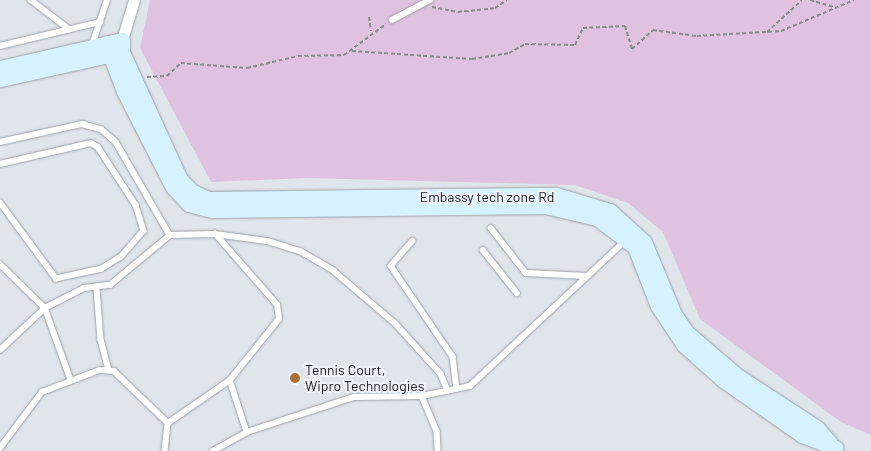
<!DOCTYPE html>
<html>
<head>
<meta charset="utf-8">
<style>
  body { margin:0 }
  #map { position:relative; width:871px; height:451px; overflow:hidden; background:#e0e4eb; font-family:Barlow,sans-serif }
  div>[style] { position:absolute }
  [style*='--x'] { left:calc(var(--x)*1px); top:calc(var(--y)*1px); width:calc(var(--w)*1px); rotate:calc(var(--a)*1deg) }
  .green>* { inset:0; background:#dec2df }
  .path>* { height:2px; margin-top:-1px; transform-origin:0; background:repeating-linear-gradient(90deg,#878a8e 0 4px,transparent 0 6.5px) }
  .roads { filter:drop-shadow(0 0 1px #9da1a7) drop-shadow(0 0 1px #9da1a7) }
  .lane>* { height:5.5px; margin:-2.75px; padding:0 2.75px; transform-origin:2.75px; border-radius:2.75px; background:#fff }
  .street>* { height:11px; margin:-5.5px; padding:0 5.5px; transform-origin:5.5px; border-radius:5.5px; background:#fff }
  .secondary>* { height:15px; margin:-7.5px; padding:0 7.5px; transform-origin:7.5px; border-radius:7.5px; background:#d6f2ff }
  .dots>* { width:14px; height:14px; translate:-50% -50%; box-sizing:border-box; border:2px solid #edf2f9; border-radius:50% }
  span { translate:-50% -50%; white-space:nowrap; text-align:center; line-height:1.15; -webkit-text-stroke:4.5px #edf2f9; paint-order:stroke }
  .street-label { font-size:14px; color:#212325 }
  .poi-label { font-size:14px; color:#212325 }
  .left { translate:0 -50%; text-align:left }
</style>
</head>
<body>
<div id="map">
  <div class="green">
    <i style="clip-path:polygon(150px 0,871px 0,871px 435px,841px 422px,700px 319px,663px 232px,628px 203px,575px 185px,306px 178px,211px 182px,140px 48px)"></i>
  </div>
  <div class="path">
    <i style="--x:810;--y:0;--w:26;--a:16"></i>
    <i style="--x:432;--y:7;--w:26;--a:11"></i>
    <i style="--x:458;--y:12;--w:37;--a:-6"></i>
    <i style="--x:495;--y:8;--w:14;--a:-34"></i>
    <i style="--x:369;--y:17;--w:14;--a:82"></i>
    <i style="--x:767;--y:32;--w:47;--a:-42.4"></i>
    <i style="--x:352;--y:51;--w:120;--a:3.8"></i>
    <i style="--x:472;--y:59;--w:37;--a:-9"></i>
    <i style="--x:509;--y:53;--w:18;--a:-29"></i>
    <i style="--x:525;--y:44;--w:50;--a:1.1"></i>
    <i style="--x:575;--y:45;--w:19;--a:-65"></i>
    <i style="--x:583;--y:28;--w:42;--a:-2.7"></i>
    <i style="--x:625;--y:26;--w:24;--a:73"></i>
    <i style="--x:632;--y:49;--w:28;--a:-42"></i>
    <i style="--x:653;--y:30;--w:44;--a:7.8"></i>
    <i style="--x:697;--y:36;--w:84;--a:-3.4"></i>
    <i style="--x:781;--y:31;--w:79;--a:-23"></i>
    <i style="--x:147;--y:77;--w:20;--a:-3"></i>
    <i style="--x:167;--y:76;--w:19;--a:-43"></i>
    <i style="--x:181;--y:63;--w:66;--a:4.3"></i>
    <i style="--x:247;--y:68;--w:52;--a:-13.2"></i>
    <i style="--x:298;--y:56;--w:46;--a:-1.2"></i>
    <i style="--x:344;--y:55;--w:52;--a:-36.4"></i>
  </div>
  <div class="roads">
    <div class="lane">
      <i style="--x:31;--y:0;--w:48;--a:37.3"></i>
      <i style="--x:392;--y:20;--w:43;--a:-27.8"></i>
      <i style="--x:92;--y:45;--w:47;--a:-71.6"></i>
      <i style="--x:0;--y:46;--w:103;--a:-13.5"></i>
      <i style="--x:0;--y:142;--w:84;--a:-12.4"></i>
      <i style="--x:82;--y:124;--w:20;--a:15"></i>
      <i style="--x:101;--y:129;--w:20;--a:41"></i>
      <i style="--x:116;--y:142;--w:108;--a:59.9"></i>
      <i style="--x:170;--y:235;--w:45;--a:-1.3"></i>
      <i style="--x:215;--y:234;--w:52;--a:7.7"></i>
      <i style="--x:267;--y:241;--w:34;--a:17"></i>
      <i style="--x:300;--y:251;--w:39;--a:30"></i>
      <i style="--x:334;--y:271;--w:82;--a:40.5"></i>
      <i style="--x:396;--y:324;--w:67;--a:48"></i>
      <i style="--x:441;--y:374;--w:18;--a:68"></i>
      <i style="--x:0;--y:164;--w:93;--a:-13"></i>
      <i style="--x:91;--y:143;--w:8;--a:30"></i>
      <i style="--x:98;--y:147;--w:69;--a:56.8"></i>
      <i style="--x:136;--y:205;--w:27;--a:73"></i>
      <i style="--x:144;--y:231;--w:35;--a:131"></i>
      <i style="--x:121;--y:257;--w:22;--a:148"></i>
      <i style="--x:102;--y:269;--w:47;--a:167.7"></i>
      <i style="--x:56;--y:279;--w:94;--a:-126.4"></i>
      <i style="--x:491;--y:228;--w:57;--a:52.1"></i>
      <i style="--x:526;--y:273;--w:61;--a:2.8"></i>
      <i style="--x:413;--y:241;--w:33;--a:131"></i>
      <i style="--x:391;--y:266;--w:110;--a:55.7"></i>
      <i style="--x:453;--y:357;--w:32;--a:83"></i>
      <i style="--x:483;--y:250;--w:55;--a:51.7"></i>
      <i style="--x:0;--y:264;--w:63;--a:44.4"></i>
      <i style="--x:45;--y:308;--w:44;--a:-27.1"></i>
      <i style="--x:84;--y:288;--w:26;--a:-7"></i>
      <i style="--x:110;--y:285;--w:78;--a:-39.8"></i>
      <i style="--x:97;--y:289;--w:51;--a:85.5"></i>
      <i style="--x:101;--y:340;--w:31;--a:75"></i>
      <i style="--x:0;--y:350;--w:62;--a:-43"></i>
      <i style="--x:45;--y:308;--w:77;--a:70.1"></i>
      <i style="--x:230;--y:380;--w:55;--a:71.9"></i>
      <i style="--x:422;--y:396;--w:38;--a:67"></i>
      <i style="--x:437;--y:431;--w:20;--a:87"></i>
      <i style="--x:168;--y:423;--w:75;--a:-34.7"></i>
      <i style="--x:230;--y:380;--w:78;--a:-51.2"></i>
      <i style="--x:279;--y:319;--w:14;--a:-98"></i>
      <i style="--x:277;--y:305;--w:94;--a:-131.1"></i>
      <i style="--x:0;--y:448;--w:70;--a:-53.1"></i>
      <i style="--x:42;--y:392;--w:62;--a:-20.8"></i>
      <i style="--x:100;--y:370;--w:14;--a:4"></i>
      <i style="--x:114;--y:371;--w:75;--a:43.9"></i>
      <i style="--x:168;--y:423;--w:28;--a:96"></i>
      <i style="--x:213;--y:451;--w:39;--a:-29"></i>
      <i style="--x:247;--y:432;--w:113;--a:-18.1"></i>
      <i style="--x:354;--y:397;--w:68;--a:-0.8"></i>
      <i style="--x:422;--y:396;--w:49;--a:-11.8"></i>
      <i style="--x:470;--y:386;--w:212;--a:-43.1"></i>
    </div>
    <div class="street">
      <i style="--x:122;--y:40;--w:42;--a:-73.3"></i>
    </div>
    <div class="secondary">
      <i style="--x:106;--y:43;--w:51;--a:69.4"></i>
      <i style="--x:124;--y:91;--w:108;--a:63"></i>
      <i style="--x:173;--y:187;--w:23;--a:47"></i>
      <i style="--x:189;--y:204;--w:24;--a:15"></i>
      <i style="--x:212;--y:210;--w:333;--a:-0.7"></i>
      <i style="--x:545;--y:206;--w:53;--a:13"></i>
      <i style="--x:597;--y:218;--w:48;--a:37.3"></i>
      <i style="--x:635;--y:247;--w:63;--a:68.7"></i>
      <i style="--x:658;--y:306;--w:47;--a:56.3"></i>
      <i style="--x:684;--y:345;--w:51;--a:41.8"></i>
      <i style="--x:722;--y:379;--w:98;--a:35"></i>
      <i style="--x:802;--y:435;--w:36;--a:21"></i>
      <i style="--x:122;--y:52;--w:140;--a:65.5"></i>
      <i style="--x:180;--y:179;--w:16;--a:47"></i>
      <i style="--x:191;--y:191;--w:19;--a:25"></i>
      <i style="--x:208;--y:199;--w:348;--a:-0.7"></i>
      <i style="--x:556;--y:195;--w:56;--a:16.5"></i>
      <i style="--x:610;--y:211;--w:46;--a:42.4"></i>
      <i style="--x:644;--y:242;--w:78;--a:67.4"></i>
      <i style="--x:674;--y:314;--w:22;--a:56"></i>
      <i style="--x:686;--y:332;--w:66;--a:40.7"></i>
      <i style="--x:736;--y:375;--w:97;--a:33.2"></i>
      <i style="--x:817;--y:428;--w:20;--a:49"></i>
      <i style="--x:0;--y:68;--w:125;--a:-12.9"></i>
      <i style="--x:122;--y:40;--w:12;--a:90"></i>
      <i style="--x:122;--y:52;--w:125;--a:167.5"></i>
    </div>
  </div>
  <div class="dots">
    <i style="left:295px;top:378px;background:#ae6f35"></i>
  </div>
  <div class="street-label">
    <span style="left:487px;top:197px">Embassy tech zone Rd</span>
  </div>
  <div class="poi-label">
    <span class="left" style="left:305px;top:378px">Tennis Court,<br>Wipro Technologies</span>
  </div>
</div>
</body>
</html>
